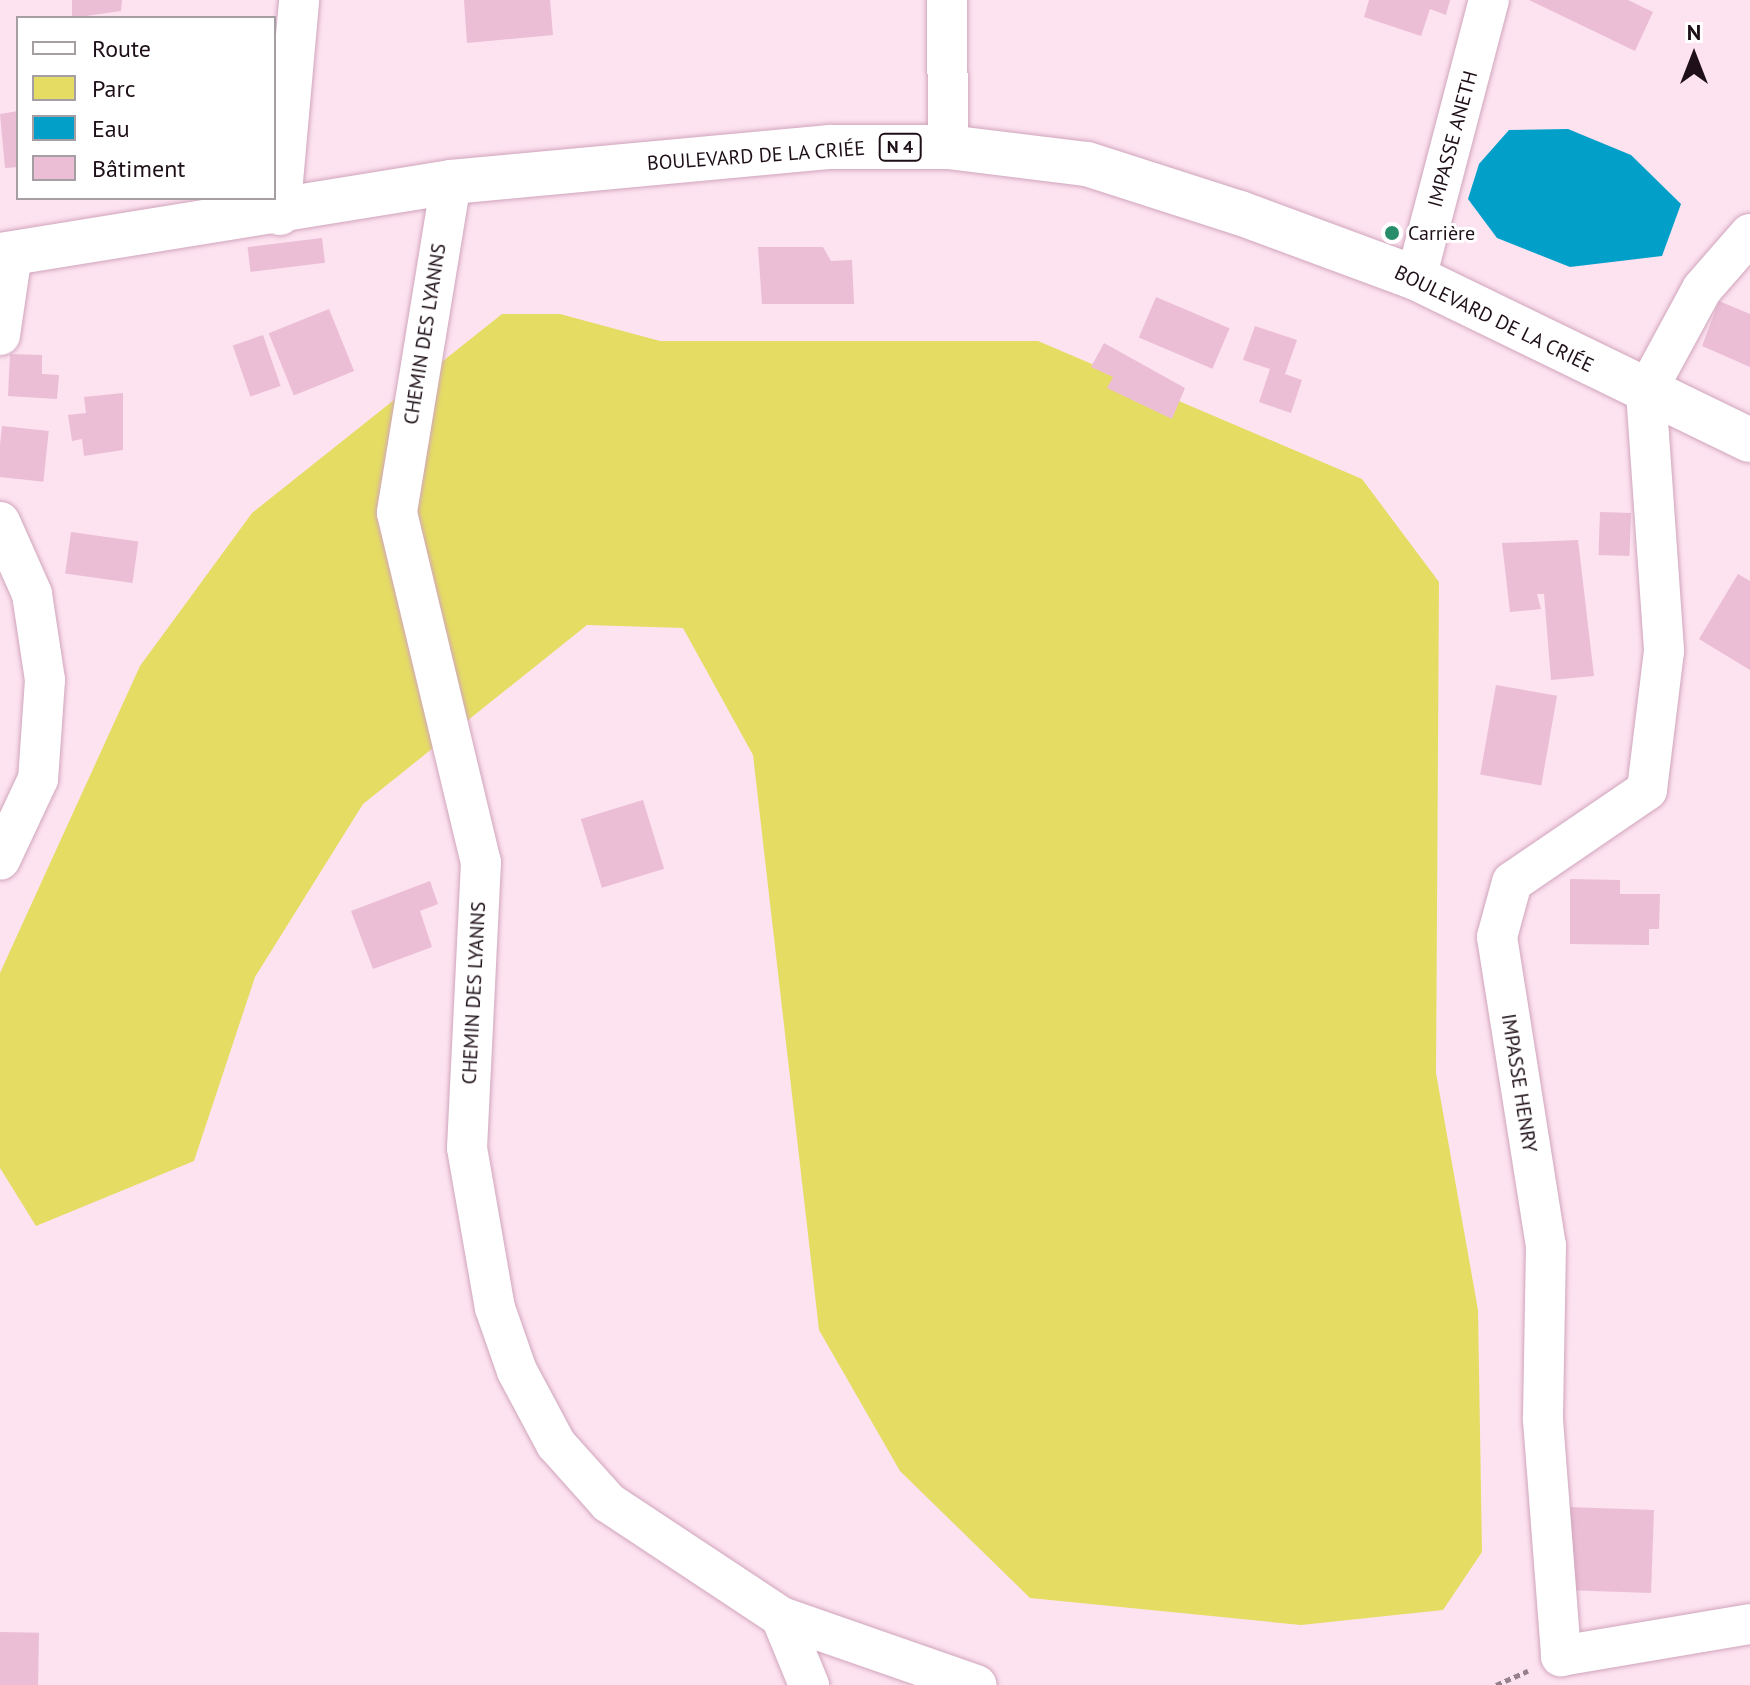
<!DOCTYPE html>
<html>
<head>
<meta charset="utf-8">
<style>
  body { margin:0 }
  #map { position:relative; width:1750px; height:1685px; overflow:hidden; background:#fde2f0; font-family:"PT Sans",sans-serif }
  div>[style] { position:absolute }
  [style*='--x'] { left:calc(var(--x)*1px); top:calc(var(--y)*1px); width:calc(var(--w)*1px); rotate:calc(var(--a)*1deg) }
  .green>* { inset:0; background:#e5dc64 }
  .water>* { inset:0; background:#029fc9 }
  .building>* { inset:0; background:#ebbed6; transform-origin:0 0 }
  .path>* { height:5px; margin-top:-2.5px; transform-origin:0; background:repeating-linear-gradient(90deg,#95808c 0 6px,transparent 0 10px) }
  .roads { filter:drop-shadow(0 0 2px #d0a5bc) drop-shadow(0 0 2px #d0a5bc) }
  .minor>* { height:40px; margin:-20px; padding:0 20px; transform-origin:20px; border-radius:20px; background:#fff }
  .primary>* { height:44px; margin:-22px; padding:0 22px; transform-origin:22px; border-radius:22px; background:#fff }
  .dots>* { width:22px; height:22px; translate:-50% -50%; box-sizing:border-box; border:4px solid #fff; border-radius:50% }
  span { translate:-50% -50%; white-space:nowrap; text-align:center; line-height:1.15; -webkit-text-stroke:6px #fff; paint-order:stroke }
  .shield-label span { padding:2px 6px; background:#fff; border:2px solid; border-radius:6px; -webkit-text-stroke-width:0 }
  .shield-label { font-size:18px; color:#1e0f18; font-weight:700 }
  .street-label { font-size:20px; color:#1e0f18 }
  .poi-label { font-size:20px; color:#1e0f18 }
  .left { translate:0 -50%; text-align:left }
  .legend { position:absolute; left:16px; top:16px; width:260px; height:184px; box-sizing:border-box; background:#fff; border:2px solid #a59fa3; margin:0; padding:10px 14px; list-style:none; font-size:24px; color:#1e0f18 }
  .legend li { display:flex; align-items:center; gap:16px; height:40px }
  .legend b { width:40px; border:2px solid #a59fa3 }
  .north { position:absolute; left:1654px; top:16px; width:80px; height:80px; -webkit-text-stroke:6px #fff; paint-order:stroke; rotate:0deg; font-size:22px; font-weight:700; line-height:32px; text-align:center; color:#1e0f18 }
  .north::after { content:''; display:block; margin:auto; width:28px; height:36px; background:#1e0f18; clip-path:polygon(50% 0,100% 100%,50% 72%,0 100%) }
</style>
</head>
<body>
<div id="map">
  <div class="green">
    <i style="clip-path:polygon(502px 314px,560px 314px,660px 341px,1038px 341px,1362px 479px,1439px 582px,1436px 1073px,1478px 1310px,1482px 1552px,1443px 1610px,1301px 1625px,1030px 1598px,900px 1471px,819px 1330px,753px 755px,683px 628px,587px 625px,363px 804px,255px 977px,194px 1161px,36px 1226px,0 1168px,0 973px,140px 666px,252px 513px)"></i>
  </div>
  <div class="water">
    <i style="clip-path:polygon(1568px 129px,1631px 155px,1681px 204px,1662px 256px,1570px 267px,1497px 238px,1468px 199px,1479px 164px,1509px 130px)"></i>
  </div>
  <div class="building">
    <i style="clip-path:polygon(72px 0,122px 0,121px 11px,72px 18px)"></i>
    <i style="clip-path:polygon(464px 0,550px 0,553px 35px,467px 43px)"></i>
    <i style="clip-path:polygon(1369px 0,1450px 0,1446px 15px,1430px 9px,1421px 36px,1364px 17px)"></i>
    <i style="clip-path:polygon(1529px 0,1628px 0,1653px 12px,1635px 51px)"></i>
    <i style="clip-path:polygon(18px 111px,18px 167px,5px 168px,0 114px)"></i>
    <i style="left:322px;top:238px;width:25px;height:75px;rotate:83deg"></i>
    <i style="clip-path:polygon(758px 247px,823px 247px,831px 261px,852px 260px,854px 304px,762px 304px)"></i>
    <i style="left:1156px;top:297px;width:80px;height:44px;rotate:23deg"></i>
    <i style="clip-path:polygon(1719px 301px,1750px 314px,1750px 367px,1702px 346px)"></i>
    <i style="left:329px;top:309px;width:67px;height:65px;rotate:68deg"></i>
    <i style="clip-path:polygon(1255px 326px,1297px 340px,1285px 374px,1302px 380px,1291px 413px,1259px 402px,1270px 369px,1243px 360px)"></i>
    <i style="left:263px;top:335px;width:54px;height:32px;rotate:71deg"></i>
    <i style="clip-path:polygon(1104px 343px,1185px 388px,1172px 419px,1107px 388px,1113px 377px,1091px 367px)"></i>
    <i style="clip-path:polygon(10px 354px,42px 355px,42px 374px,59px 375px,57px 399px,8px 396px)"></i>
    <i style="clip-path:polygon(123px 393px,123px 450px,84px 456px,82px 439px,72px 441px,68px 415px,86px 413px,84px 397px)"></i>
    <i style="left:2px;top:426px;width:47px;height:51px;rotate:6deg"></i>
    <i style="left:1600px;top:512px;width:31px;height:43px;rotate:2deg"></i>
    <i style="left:71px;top:532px;width:68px;height:42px;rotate:8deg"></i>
    <i style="clip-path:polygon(1578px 540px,1594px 676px,1551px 680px,1544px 594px,1537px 594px,1541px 609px,1510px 612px,1502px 543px)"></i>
    <i style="clip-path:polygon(1738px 574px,1750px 581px,1750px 670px,1699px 639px)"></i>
    <i style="left:1496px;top:685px;width:62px;height:91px;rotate:10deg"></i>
    <i style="left:643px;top:800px;width:72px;height:65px;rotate:73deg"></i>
    <i style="clip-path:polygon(1570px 879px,1620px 880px,1620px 894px,1660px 894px,1659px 929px,1649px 929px,1649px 945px,1570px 944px)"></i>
    <i style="clip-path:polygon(430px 881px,438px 904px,420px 911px,432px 947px,373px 969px,351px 911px)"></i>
    <i style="left:1567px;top:1507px;width:87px;height:83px;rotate:2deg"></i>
    <i style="left:0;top:1632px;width:39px;height:53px;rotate:1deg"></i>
  </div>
  <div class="path">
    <i style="--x:1496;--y:1685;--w:35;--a:-24"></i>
  </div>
  <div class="roads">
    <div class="minor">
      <i style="--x:947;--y:0;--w:147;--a:89.6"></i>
      <i style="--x:451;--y:182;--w:335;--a:99.3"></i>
      <i style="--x:397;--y:513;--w:359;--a:76.5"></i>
      <i style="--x:481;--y:862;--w:286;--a:92.8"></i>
      <i style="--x:467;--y:1148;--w:162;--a:80.1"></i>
      <i style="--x:495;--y:1308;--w:67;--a:70.8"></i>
      <i style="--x:517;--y:1371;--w:83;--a:61.9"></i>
      <i style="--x:556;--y:1444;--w:79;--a:48.1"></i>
      <i style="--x:609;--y:1503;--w:206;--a:33.5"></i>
      <i style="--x:781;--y:1617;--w:74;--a:67.6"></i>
      <i style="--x:280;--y:215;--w:216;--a:-84.9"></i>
      <i style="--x:1750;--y:234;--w:73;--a:131.1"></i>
      <i style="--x:1702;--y:289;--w:117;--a:118.5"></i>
      <i style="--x:1646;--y:392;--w:260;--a:86"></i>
      <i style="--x:1664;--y:651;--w:140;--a:97"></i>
      <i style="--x:1647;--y:790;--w:163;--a:145.7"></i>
      <i style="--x:1512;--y:882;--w:57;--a:105.3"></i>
      <i style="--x:1497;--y:937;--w:312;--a:81"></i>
      <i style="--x:1546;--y:1245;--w:175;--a:91"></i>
      <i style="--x:1543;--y:1420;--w:237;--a:85.6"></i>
      <i style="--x:1561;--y:1656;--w:192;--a:-9.6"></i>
      <i style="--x:1416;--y:278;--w:287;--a:-75.3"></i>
      <i style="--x:0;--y:335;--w:82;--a:-81.6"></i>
      <i style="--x:0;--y:522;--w:79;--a:66"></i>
      <i style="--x:32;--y:594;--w:87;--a:81.4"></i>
      <i style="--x:45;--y:680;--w:99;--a:94"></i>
      <i style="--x:38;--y:779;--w:89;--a:115.1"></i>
      <i style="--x:781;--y:1617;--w:207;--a:19.2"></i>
    </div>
    <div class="primary">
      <i style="--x:0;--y:255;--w:457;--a:-9.2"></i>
      <i style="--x:451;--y:182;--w:381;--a:-5.3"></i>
      <i style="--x:830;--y:147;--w:118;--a:0"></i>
      <i style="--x:948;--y:147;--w:140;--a:7"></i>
      <i style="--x:1087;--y:164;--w:161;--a:17.8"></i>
      <i style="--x:1240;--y:213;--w:188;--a:20.3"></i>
      <i style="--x:1416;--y:278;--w:371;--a:25.9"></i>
    </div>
  </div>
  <div class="dots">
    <i style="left:1392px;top:233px;background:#278d6a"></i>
  </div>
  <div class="shield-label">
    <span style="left:900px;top:147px">N 4</span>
  </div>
  <div class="street-label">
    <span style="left:1453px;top:139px;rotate:-75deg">IMPASSE ANETH</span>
    <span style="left:756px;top:156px;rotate:-4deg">BOULEVARD DE LA CRIÉE</span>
    <span style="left:1494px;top:319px;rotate:26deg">BOULEVARD DE LA CRIÉE</span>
    <span style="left:425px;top:334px;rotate:-81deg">CHEMIN DES LYANNS</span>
    <span style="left:474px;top:993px;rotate:-87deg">CHEMIN DES LYANNS</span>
    <span style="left:1519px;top:1083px;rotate:81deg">IMPASSE HENRY</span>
  </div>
  <div class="poi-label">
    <span class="left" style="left:1408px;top:233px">Carrière</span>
  </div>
  <ul class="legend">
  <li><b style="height:10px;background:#fff"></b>Route</li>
  <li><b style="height:22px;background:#e5dc64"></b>Parc</li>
  <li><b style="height:22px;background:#029fc9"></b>Eau</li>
  <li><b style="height:22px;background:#ebbed6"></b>Bâtiment</li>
  </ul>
  <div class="north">N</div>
</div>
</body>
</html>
